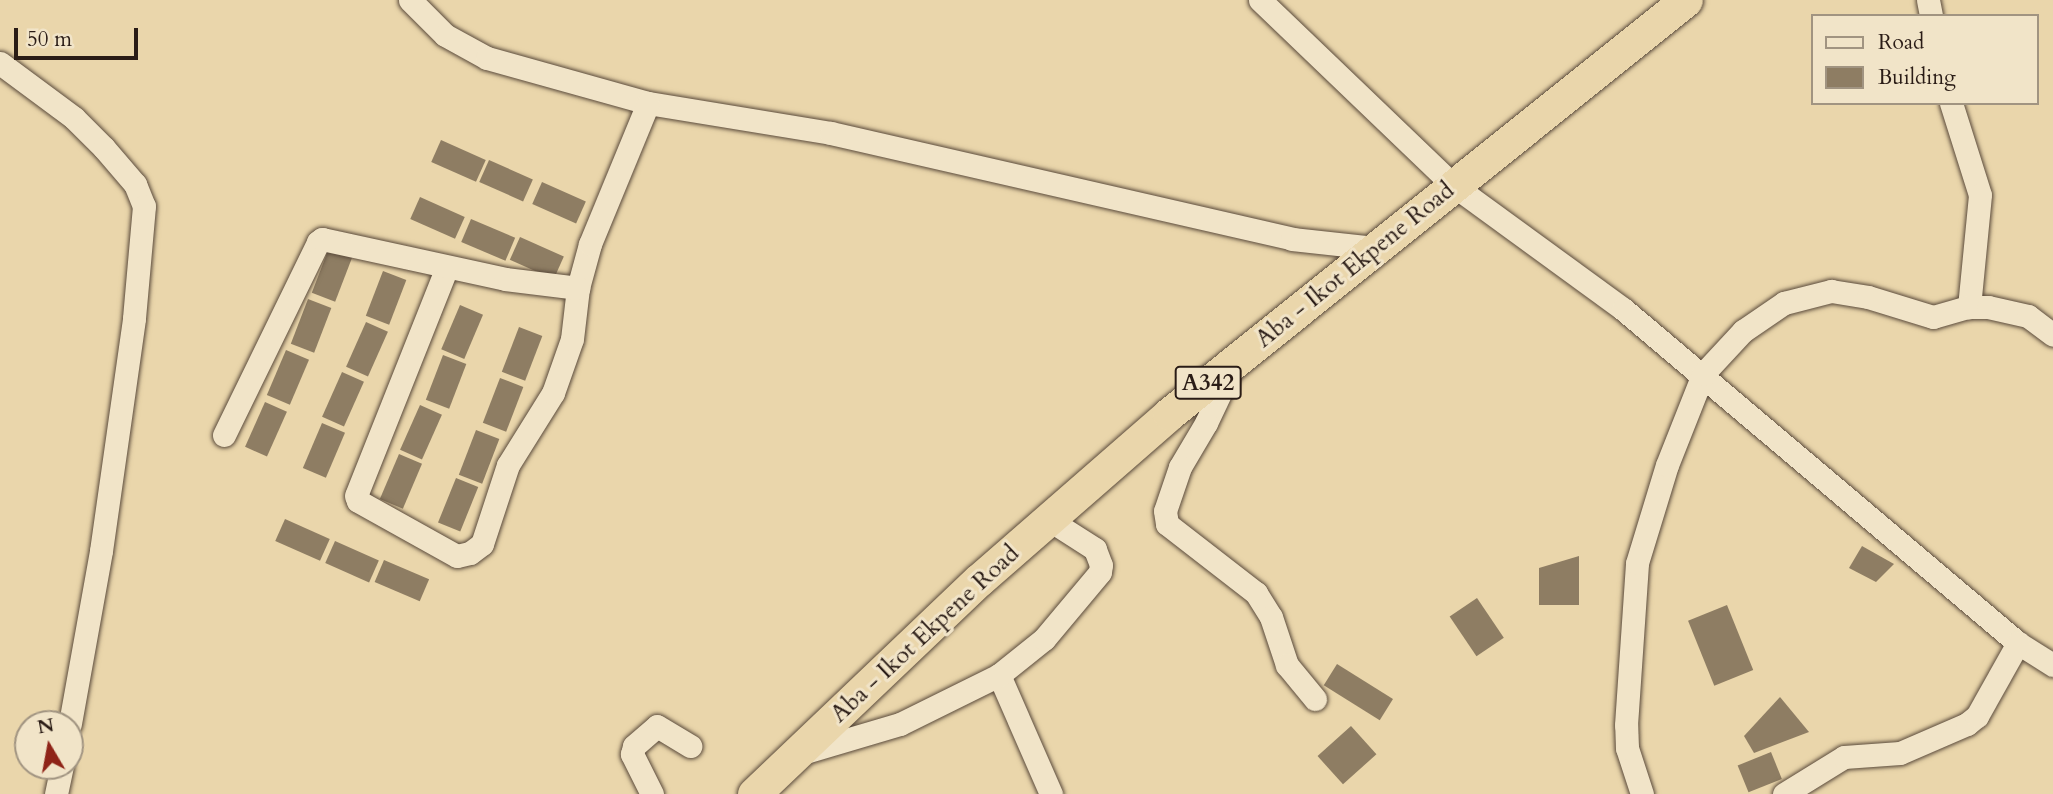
<!DOCTYPE html>
<html>
<head>
<meta charset="utf-8">
<style>
  body { margin:0 }
  #map { position:relative; width:2053px; height:794px; overflow:hidden; background:#ead6ab; font-family:Cardo,serif }
  div>[style] { position:absolute }
  [style*='--x'] { left:calc(var(--x)*1px); top:calc(var(--y)*1px); width:calc(var(--w)*1px); rotate:calc(var(--a)*1deg) }
  .building>* { inset:0; background:#8e7d63; transform-origin:0 0 }
  .roads { filter:drop-shadow(0 0 2px #5a4a3b) drop-shadow(0 0 2px #5a4a3b) }
  .minor>* { height:23px; margin:-11.5px; padding:0 11.5px; transform-origin:11.5px; border-radius:11.5px; background:#f1e4c8 }
  .highway>* { height:33px; margin:-16.5px; padding:0 16.5px; transform-origin:16.5px; border-radius:16.5px; background:#ead6ab }
  span { translate:-50% -50%; white-space:nowrap; text-align:center; line-height:1.15; -webkit-text-stroke:6px #f1e4c8; paint-order:stroke }
  .shield-label span { padding:2px 5px; background:#f1e4c8; border:2px solid; border-radius:5px; -webkit-text-stroke-width:0 }
  .shield-label { font-size:23px; color:#2a1c16; font-weight:700 }
  .street-label { font-size:24px; color:#2a1c16 }
  .legend { position:absolute; left:1811px; top:14px; width:228px; height:91px; box-sizing:border-box; background:#f1e4c8; border:2px solid #a19481; margin:0; padding:9px 12px; list-style:none; font-size:21px; color:#2a1c16 }
  .legend li { display:flex; align-items:center; gap:14px; height:35px }
  .legend b { width:35px; border:2px solid #a19481 }
  .north { position:absolute; left:14px; top:710px; width:70px; height:70px; box-sizing:border-box; background:#f1e4c8; border:2px solid #a19481; border-radius:50%; rotate:350deg; font-size:19px; font-weight:700; line-height:28px; text-align:center; color:#2a1c16 }
  .north::after { content:''; display:block; margin:auto; width:24px; height:32px; background:#8f2418; clip-path:polygon(50% 0,100% 100%,50% 72%,0 100%) }
  .scale { position:absolute; left:14px; top:28px; width:124px; height:32px; box-sizing:border-box; border:4px solid #2a1c16; border-top:0; padding-left:9px; font-size:21px; line-height:24px; white-space:nowrap; color:#2a1c16; -webkit-text-stroke:5px #f1e4c8; paint-order:stroke }
</style>
</head>
<body>
<div id="map">
  <div class="building">
    <i style="left:441px;top:140px;width:49px;height:24px;rotate:24deg"></i>
    <i style="left:489px;top:160px;width:48px;height:24px;rotate:24deg"></i>
    <i style="left:542px;top:182px;width:48px;height:24px;rotate:24deg"></i>
    <i style="left:420px;top:197px;width:49px;height:24px;rotate:24deg"></i>
    <i style="left:471px;top:219px;width:48px;height:25px;rotate:23deg"></i>
    <i style="left:520px;top:237px;width:48px;height:25px;rotate:24deg"></i>
    <i style="left:329px;top:248px;width:25px;height:48px;rotate:21deg"></i>
    <i style="left:383px;top:271px;width:25px;height:48px;rotate:21deg"></i>
    <i style="left:308px;top:299px;width:25px;height:48px;rotate:21deg"></i>
    <i style="left:460px;top:305px;width:25px;height:48px;rotate:23deg"></i>
    <i style="left:366px;top:322px;width:24px;height:49px;rotate:24deg"></i>
    <i style="left:519px;top:327px;width:25px;height:48px;rotate:21deg"></i>
    <i style="left:286px;top:350px;width:25px;height:49px;rotate:23deg"></i>
    <i style="left:443px;top:355px;width:25px;height:48px;rotate:21deg"></i>
    <i style="left:342px;top:372px;width:24px;height:49px;rotate:24deg"></i>
    <i style="left:500px;top:378px;width:25px;height:48px;rotate:21deg"></i>
    <i style="left:265px;top:402px;width:24px;height:49px;rotate:24deg"></i>
    <i style="left:420px;top:405px;width:24px;height:49px;rotate:24deg"></i>
    <i style="left:322px;top:423px;width:25px;height:49px;rotate:23deg"></i>
    <i style="left:476px;top:430px;width:25px;height:48px;rotate:21deg"></i>
    <i style="left:399px;top:454px;width:25px;height:49px;rotate:23deg"></i>
    <i style="left:456px;top:478px;width:24px;height:48px;rotate:22deg"></i>
    <i style="left:285px;top:519px;width:49px;height:24px;rotate:24deg"></i>
    <i style="left:335px;top:541px;width:48px;height:24px;rotate:24deg"></i>
    <i style="clip-path:polygon(1862px 546px,1894px 564px,1876px 582px,1849px 568px)"></i>
    <i style="clip-path:polygon(1579px 556px,1579px 605px,1539px 605px,1539px 568px)"></i>
    <i style="left:384px;top:560px;width:49px;height:24px;rotate:23deg"></i>
    <i style="left:1477px;top:598px;width:48px;height:33px;rotate:56deg"></i>
    <i style="left:1727px;top:605px;width:70px;height:42px;rotate:68deg"></i>
    <i style="left:1337px;top:664px;width:66px;height:25px;rotate:32deg"></i>
    <i style="clip-path:polygon(1780px 697px,1809px 732px,1754px 753px,1744px 736px)"></i>
    <i style="left:1351px;top:726px;width:38px;height:45px;rotate:48deg"></i>
    <i style="left:1771px;top:752px;width:29px;height:36px;rotate:68deg"></i>
  </div>
  <div class="roads">
    <div class="minor">
      <i style="--x:410;--y:0;--w:49;--a:45"></i>
      <i style="--x:445;--y:35;--w:48;--a:28.7"></i>
      <i style="--x:487;--y:58;--w:167;--a:15.6"></i>
      <i style="--x:648;--y:103;--w:185;--a:9.3"></i>
      <i style="--x:831;--y:133;--w:473;--a:12.9"></i>
      <i style="--x:1292;--y:239;--w:83;--a:6.2"></i>
      <i style="--x:1260;--y:0;--w:267;--a:43.8"></i>
      <i style="--x:1453;--y:185;--w:210;--a:36.1"></i>
      <i style="--x:1623;--y:309;--w:517;--a:40.22"></i>
      <i style="--x:2018;--y:643;--w:41;--a:32.2"></i>
      <i style="--x:1928;--y:0;--w:16;--a:79"></i>
      <i style="--x:0;--y:63;--w:92;--a:36.6"></i>
      <i style="--x:74;--y:118;--w:42;--a:45"></i>
      <i style="--x:104;--y:148;--w:48;--a:49.3"></i>
      <i style="--x:135;--y:184;--w:24;--a:68"></i>
      <i style="--x:144;--y:206;--w:113;--a:95.1"></i>
      <i style="--x:134;--y:319;--w:234;--a:98.1"></i>
      <i style="--x:101;--y:551;--w:176;--a:100.2"></i>
      <i style="--x:1951;--y:103;--w:96;--a:72.5"></i>
      <i style="--x:1980;--y:195;--w:113;--a:95.6"></i>
      <i style="--x:447;--y:267;--w:246;--a:111.7"></i>
      <i style="--x:356;--y:496;--w:5;--a:68"></i>
      <i style="--x:358;--y:501;--w:113;--a:29.1"></i>
      <i style="--x:457;--y:556;--w:13;--a:-13"></i>
      <i style="--x:470;--y:553;--w:15;--a:-37"></i>
      <i style="--x:482;--y:544;--w:83;--a:-71.8"></i>
      <i style="--x:508;--y:465;--w:85;--a:-58"></i>
      <i style="--x:553;--y:393;--w:57;--a:-70.6"></i>
      <i style="--x:572;--y:339;--w:51;--a:-83.3"></i>
      <i style="--x:578;--y:288;--w:46;--a:-74.7"></i>
      <i style="--x:590;--y:244;--w:152;--a:-67.6"></i>
      <i style="--x:1232;--y:368;--w:61;--a:115.3"></i>
      <i style="--x:1206;--y:423;--w:51;--a:120.6"></i>
      <i style="--x:1180;--y:467;--w:46;--a:108.8"></i>
      <i style="--x:1165;--y:511;--w:13;--a:81"></i>
      <i style="--x:1167;--y:524;--w:113;--a:37.8"></i>
      <i style="--x:1256;--y:593;--w:28;--a:58"></i>
      <i style="--x:1271;--y:617;--w:51;--a:71.6"></i>
      <i style="--x:1287;--y:665;--w:44;--a:50.5"></i>
      <i style="--x:224;--y:435;--w:215;--a:-64"></i>
      <i style="--x:318;--y:242;--w:5;--a:-37"></i>
      <i style="--x:322;--y:239;--w:187;--a:12.3"></i>
      <i style="--x:505;--y:279;--w:74;--a:7"></i>
      <i style="--x:999;--y:675;--w:130;--a:66.4"></i>
      <i style="--x:802;--y:753;--w:102;--a:-16.5"></i>
      <i style="--x:900;--y:724;--w:110;--a:-26.3"></i>
      <i style="--x:999;--y:675;--w:58;--a:-38.7"></i>
      <i style="--x:1044;--y:639;--w:87;--a:-50.1"></i>
      <i style="--x:1100;--y:572;--w:7;--a:-82"></i>
      <i style="--x:1101;--y:565;--w:17;--a:-111"></i>
      <i style="--x:1095;--y:549;--w:56;--a:-147.4"></i>
      <i style="--x:56;--y:794;--w:29;--a:-78"></i>
      <i style="--x:652;--y:794;--w:45;--a:-116.6"></i>
      <i style="--x:632;--y:754;--w:8;--a:-76"></i>
      <i style="--x:634;--y:746;--w:30;--a:-41"></i>
      <i style="--x:657;--y:726;--w:39;--a:31"></i>
      <i style="--x:1642;--y:794;--w:48;--a:-108.1"></i>
      <i style="--x:1627;--y:748;--w:23;--a:-92"></i>
      <i style="--x:1626;--y:725;--w:162;--a:-86.1"></i>
      <i style="--x:1637;--y:563;--w:102;--a:-73"></i>
      <i style="--x:1667;--y:465;--w:98;--a:-68.4"></i>
      <i style="--x:1703;--y:374;--w:59;--a:-47.1"></i>
      <i style="--x:1743;--y:331;--w:50;--a:-34.3"></i>
      <i style="--x:1784;--y:303;--w:49;--a:-14.3"></i>
      <i style="--x:1831;--y:291;--w:37;--a:9"></i>
      <i style="--x:1868;--y:297;--w:68;--a:17.1"></i>
      <i style="--x:1933;--y:317;--w:37;--a:-16"></i>
      <i style="--x:1969;--y:307;--w:19;--a:0"></i>
      <i style="--x:1988;--y:307;--w:41;--a:12.7"></i>
      <i style="--x:2028;--y:316;--w:31;--a:37"></i>
      <i style="--x:1784;--y:794;--w:70;--a:-31.7"></i>
      <i style="--x:1844;--y:757;--w:56;--a:-4.1"></i>
      <i style="--x:1900;--y:753;--w:73;--a:-23.4"></i>
      <i style="--x:1967;--y:724;--w:13;--a:-39"></i>
      <i style="--x:1977;--y:716;--w:84;--a:-60.7"></i>
    </div>
    <div class="highway">
      <i style="--x:754;--y:794;--w:311;--a:-43.6"></i>
      <i style="--x:979;--y:580;--w:252;--a:-41.1"></i>
      <i style="--x:1169;--y:414;--w:662;--a:-38.69"></i>
    </div>
  </div>
  <div class="shield-label">
    <span style="left:1208px;top:383px">A342</span>
  </div>
  <div class="street-label">
    <span style="left:1355px;top:265px;rotate:-39deg">Aba - Ikot Ekpene Road</span>
    <span style="left:925px;top:634px;rotate:-43deg">Aba - Ikot Ekpene Road</span>
  </div>
  <ul class="legend">
  <li><b style="height:9px;background:#f1e4c8"></b>Road</li>
  <li><b style="height:19px;background:#8e7d63"></b>Building</li>
  </ul>
  <div class="north">N</div>
  <div class="scale">50 m</div>
</div>
</body>
</html>
